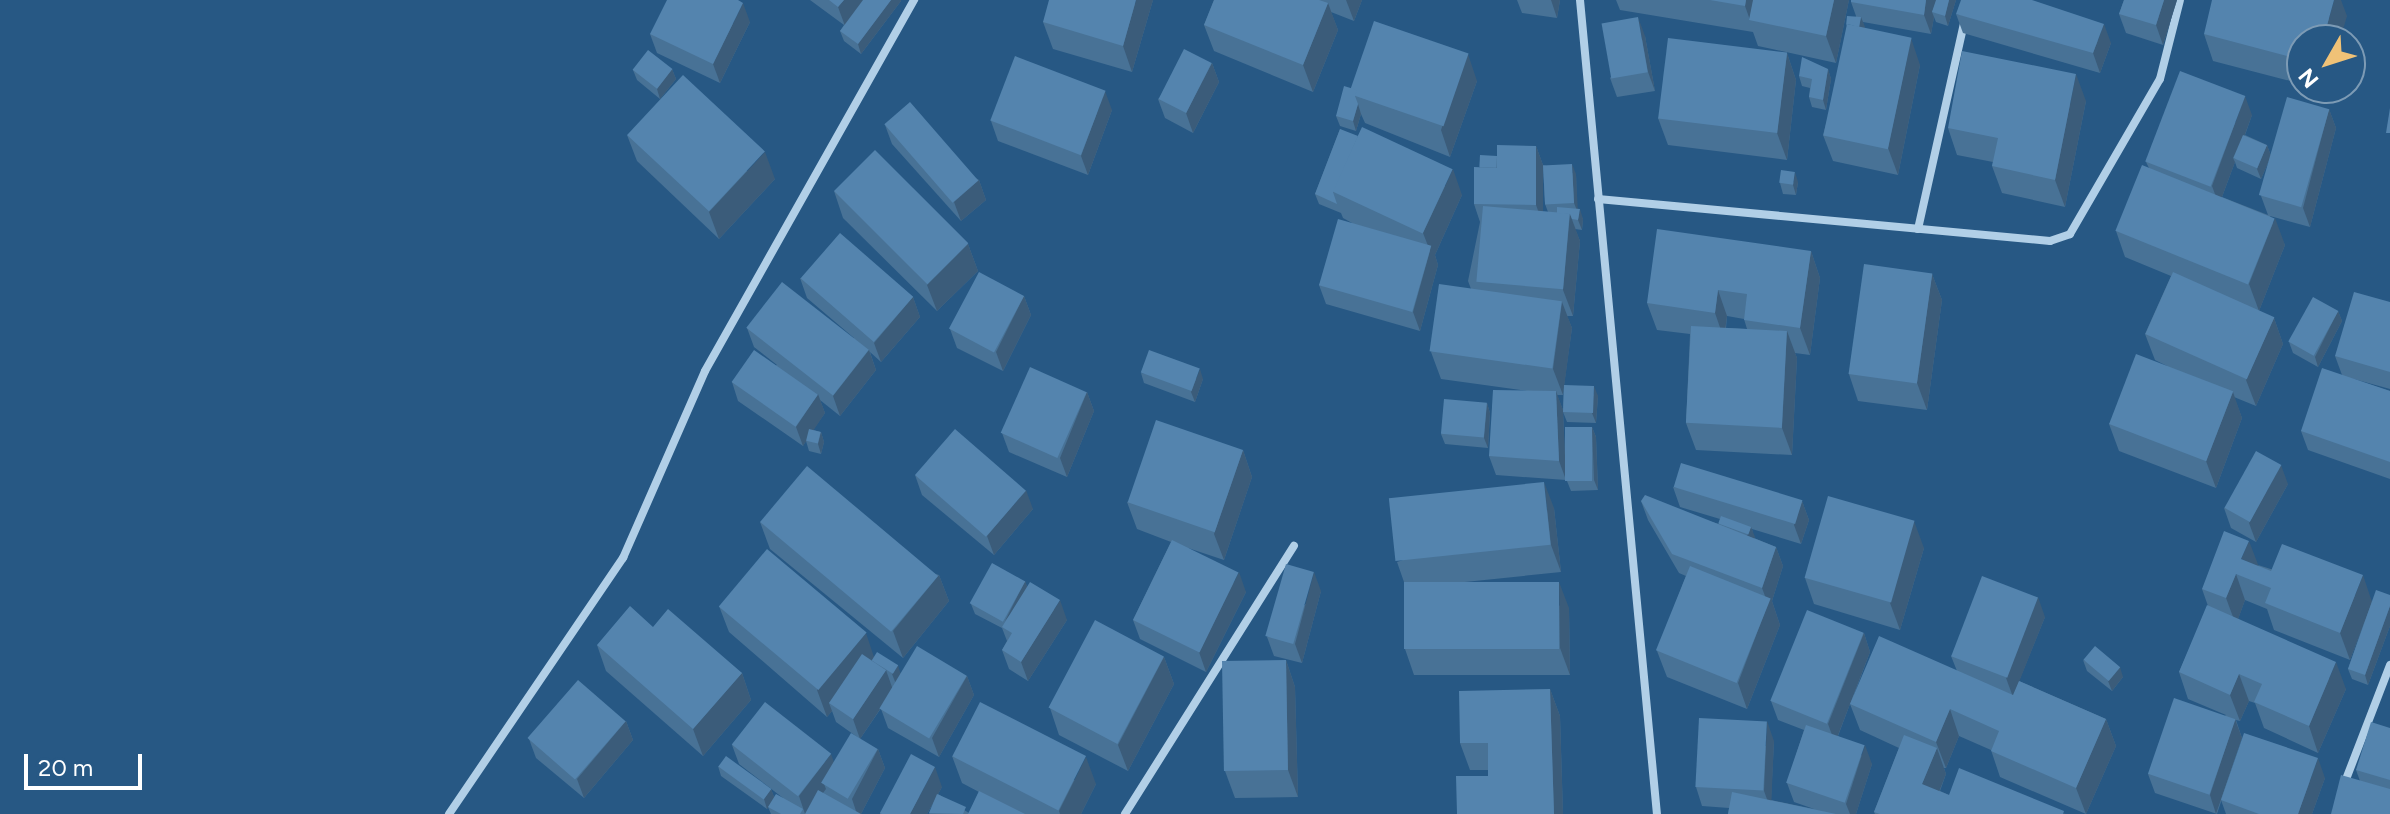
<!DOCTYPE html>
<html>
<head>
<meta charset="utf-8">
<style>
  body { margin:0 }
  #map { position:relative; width:2390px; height:814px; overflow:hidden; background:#275884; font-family:Figtree,sans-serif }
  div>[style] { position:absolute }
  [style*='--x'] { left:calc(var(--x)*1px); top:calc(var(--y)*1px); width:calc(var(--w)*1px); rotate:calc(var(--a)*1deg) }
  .minor>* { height:8px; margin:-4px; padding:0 4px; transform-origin:4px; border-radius:4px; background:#b1cfe7 }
  .wall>* { inset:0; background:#487296 }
  .shaded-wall>* { inset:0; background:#3b5c7a }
  .building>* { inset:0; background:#5484ae; transform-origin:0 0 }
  span { translate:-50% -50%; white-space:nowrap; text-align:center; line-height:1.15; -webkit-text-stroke:6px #275884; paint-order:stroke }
  .north { position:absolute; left:2286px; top:24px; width:80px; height:80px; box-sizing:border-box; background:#275884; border:2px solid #7d9bb5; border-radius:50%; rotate:231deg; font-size:22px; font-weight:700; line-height:32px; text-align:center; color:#fff }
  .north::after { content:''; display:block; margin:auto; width:28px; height:36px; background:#f0c277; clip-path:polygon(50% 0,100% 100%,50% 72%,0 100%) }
  .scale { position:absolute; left:24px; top:754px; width:118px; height:36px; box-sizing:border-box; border:4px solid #fff; border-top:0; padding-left:10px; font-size:24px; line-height:28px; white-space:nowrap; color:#fff; -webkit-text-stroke:6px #275884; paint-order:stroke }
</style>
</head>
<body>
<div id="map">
  <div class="minor">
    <i style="--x:1580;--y:0;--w:818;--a:84.6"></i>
    <i style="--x:1598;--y:199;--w:454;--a:5.3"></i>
    <i style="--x:2050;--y:241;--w:21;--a:-19"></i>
    <i style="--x:2070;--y:234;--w:179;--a:-59.9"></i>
    <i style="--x:2160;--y:79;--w:81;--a:-75.8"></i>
    <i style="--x:1918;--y:229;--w:211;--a:-77.4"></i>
    <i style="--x:2343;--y:787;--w:131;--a:-68.9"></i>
    <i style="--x:449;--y:814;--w:310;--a:-55.8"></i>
    <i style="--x:623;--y:558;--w:204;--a:-66.3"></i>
    <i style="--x:705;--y:371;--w:426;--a:-60.6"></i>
    <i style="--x:1125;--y:814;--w:317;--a:-57.8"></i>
  </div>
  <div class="wall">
    <i style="clip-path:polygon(810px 0,901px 0,901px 1px,861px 54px,844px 41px,840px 31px,844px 25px)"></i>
    <i style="clip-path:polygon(1153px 0,1132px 72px,1053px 49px,1043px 22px)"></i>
    <i style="clip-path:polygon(1214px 0,1362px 0,1354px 21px,1331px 12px,1338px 30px,1313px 92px,1214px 51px,1204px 25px)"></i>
    <i style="clip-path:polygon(1517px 0,1560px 0,1557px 18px,1522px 13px)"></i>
    <i style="clip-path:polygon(1616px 0,1849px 0,1836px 63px,1758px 46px,1753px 32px,1620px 10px)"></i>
    <i style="clip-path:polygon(1956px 0,1948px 26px,1936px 22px,1934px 17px,1931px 34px,1863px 22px,1864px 28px,1920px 65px,1898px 175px,1833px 161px,1823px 135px,1856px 16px,1851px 2px)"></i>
    <i style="clip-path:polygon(2124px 0,2177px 0,2163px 45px,2126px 33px,2119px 14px)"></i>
    <i style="clip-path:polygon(1956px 14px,2111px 43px,2100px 73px,1963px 33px)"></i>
    <i style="clip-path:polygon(2347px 16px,2302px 40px,2302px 84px,2213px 61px,2204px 34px)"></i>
    <i style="clip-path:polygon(750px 22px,720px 83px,657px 53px,650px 34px)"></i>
    <i style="clip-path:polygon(1645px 36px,1655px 91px,1617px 97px,1610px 78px)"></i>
    <i style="clip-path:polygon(1787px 53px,1796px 80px,1787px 160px,1668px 145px,1658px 118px)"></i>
    <i style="clip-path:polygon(1212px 63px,1219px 82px,1193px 133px,1165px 118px,1158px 99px)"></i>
    <i style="clip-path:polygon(672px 69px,676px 79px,660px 99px,637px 80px,633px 70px)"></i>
    <i style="clip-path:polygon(1828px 69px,1831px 79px,1826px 110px,1812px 107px,1809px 97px,1810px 88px,1802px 86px,1799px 76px)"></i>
    <i style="clip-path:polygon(1477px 81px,1450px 157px,1365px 123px,1361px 114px,1356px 131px,1340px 126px,1336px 116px,1357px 90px)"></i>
    <i style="clip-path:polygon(2086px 101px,2065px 207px,2002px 193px,1992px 166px,1993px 162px,1957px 155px,1948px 128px)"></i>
    <i style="clip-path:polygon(2329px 109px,2336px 128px,2310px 227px,2270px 216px,2285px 245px,2259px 311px,2274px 318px,2283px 344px,2256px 406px,2234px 397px,2242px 418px,2216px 488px,2119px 451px,2109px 424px,2167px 366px,2155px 360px,2145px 334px,2171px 276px,2125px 257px,2116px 231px,2149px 168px,2146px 162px,2252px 115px,2245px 135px,2267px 145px,2271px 156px,2261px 179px,2237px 168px,2235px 162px,2222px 197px,2268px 215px,2261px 196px)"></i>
    <i style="clip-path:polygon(1112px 110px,1088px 175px,998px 141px,991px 121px)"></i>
    <i style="clip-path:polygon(885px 125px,979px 180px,986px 200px,961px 221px,892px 144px)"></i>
    <i style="clip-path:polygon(1340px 129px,1462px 195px,1435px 255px,1438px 265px,1420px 331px,1326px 304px,1319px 285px,1352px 223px,1343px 218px,1341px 213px,1319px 204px,1315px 194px)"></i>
    <i style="clip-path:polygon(627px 135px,775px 179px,719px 239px,637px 161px)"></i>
    <i style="clip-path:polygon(evenodd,1536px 146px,1543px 165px,1576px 174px,1577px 209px,1583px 219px,1582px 230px,1575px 229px,1580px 241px,1573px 316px,1567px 316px,1572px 328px,1564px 385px,1598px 396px,1596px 423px,1567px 422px,1563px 412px,1564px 385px,1563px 395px,1557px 395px,1563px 410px,1566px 480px,1496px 475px,1489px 456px,1527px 391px,1441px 379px,1431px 352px,1471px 289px,1468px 281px,1480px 222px,1474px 204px,1480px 167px,1497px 156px,1536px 146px,1543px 166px,1545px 204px,1548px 212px,1543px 212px,1543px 166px)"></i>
    <i style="clip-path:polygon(1798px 182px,1796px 195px,1783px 194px,1780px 183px)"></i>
    <i style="clip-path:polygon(834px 191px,968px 244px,978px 271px,937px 311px,843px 218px)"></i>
    <i style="clip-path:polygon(evenodd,1811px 251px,1820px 278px,1810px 355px,1795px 353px,1797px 358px,1792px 455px,1696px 450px,1686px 423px,1690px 334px,1657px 330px,1647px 303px,1811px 251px,1727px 316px,1744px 319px,1747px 329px,1726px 328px,1727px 316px)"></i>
    <i style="clip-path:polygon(1932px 274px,1942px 300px,1927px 410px,1858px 401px,1849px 374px)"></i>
    <i style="clip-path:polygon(800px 278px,913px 297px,920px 317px,881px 362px,870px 352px,876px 370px,840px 416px,820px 400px,825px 413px,813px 430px,821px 432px,824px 442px,821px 454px,809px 451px,806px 441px,803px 446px,738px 401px,732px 382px,777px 365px,754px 347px,747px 328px,854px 338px,807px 298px)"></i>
    <i style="clip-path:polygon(1024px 296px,1031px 315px,1003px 371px,957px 348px,950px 329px)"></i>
    <i style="clip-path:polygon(2390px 302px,2390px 389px,2350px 378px,2390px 391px,2390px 479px,2308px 450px,2301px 431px,2342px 375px,2335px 356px)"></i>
    <i style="clip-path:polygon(2338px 311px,2342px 321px,2318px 367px,2293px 353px,2289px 342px)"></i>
    <i style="clip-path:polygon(1141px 373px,1203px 379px,1195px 402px,1144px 383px)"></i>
    <i style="clip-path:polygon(1087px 392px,1094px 411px,1067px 477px,1009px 452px,1002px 433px)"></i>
    <i style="clip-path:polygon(1487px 403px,1490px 413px,1488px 448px,1445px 444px,1441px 434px)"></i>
    <i style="clip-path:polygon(1592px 427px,1596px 437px,1598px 490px,1571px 491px,1567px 481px)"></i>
    <i style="clip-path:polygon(1243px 450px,1252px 477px,1224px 560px,1188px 548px,1246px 592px,1206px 672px,1140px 639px,1133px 620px,1171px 542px,1137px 529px,1127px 502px)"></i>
    <i style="clip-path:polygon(915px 475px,1033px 509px,994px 555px,922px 495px)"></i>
    <i style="clip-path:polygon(2288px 484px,2256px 542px,2231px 528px,2224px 508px)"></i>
    <i style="clip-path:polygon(1673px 487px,1802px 501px,1809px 520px,1801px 544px,1752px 529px,1754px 538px,1776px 547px,1783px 566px,1772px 601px,1780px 625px,1747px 709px,1667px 677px,1657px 651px,1686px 576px,1679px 573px,1648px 520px,1641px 501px,1719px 524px,1720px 519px,1680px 507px)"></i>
    <i style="clip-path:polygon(1554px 508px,1561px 572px,1465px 582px,1569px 608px,1570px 675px,1414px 675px,1405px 649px,1404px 582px,1397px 562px)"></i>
    <i style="clip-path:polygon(760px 522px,939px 575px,949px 601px,903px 658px,770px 549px)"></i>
    <i style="clip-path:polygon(1924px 548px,1900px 630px,1814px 604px,1805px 578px)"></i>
    <i style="clip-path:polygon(2258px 565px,2372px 601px,2390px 595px,2390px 626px,2368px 685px,2352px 679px,2348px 669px,2364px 623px,2350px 660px,2274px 630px,2267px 609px,2245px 600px,2238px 619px,2346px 689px,2318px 753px,2264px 728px,2255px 703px,2249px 701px,2240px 721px,2236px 720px,2242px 738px,2217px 814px,2155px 793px,2148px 774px,2226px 715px,2188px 699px,2179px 672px,2208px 606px,2202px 589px)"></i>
    <i style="clip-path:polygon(1025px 581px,1027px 587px,1067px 620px,1028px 681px,1009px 669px,1002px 650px,1007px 641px,1002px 628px,975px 614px,971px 604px)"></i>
    <i style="clip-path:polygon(1321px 591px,1302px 663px,1274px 656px,1267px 637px)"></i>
    <i style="clip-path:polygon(719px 606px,874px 657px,901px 674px,967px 676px,974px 695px,939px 757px,888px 728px,881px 709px,886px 701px,860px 739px,836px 722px,832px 711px,827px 717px,729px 632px)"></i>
    <i style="clip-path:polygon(2045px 617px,2019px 681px,2106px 719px,2116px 746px,2086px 814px,2000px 777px,1991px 750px,1959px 736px,1946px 768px,1944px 768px,1946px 774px,1940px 791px,1949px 795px,2066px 814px,1875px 814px,1874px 812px,1899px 748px,1860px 730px,1850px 704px,1838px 736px,1872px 764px,1856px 814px,1728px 814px,1729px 808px,1702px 806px,1696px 787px,1774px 741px,1771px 800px,1814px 809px,1794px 802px,1787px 783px,1804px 730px,1778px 720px,1771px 701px,1864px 633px,1870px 652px,1854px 695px,1957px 671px,1951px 656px)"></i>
    <i style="clip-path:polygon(653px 627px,742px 673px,751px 700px,703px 756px,606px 671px,597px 645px)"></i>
    <i style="clip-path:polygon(1164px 657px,1174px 684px,1128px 771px,1059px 735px,1050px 708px)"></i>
    <i style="clip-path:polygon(1286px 660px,1295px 687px,1298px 797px,1235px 798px,1225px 771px)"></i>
    <i style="clip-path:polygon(2083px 660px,2123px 677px,2112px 691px,2087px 671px)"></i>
    <i style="clip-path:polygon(1550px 689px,1560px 716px,1563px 814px,1457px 814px,1488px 776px,1488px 770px,1470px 770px,1460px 743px)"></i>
    <i style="clip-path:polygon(626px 721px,633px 740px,584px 798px,536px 758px,529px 739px)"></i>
    <i style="clip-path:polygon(2390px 728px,2390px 814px,2360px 781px,2356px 770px)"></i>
    <i style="clip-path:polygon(732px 745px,834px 763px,878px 749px,885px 768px,861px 814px,771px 814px,768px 807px,767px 809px,721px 776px,718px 766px,771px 789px,774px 797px,783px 798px,739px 764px)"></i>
    <i style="clip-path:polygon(952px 756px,1096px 784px,1081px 814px,929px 814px,934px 802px,927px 814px,880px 814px,880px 813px,942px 787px,938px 794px,969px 813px,979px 792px,962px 783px)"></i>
    <i style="clip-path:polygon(2325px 778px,2312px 814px,2226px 814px,2221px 800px)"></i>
  </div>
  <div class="shaded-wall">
    <i style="clip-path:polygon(844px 0,864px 0,845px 26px,838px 7px)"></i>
    <i style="clip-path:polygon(891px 0,901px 0,901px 1px,861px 54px,858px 44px)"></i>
    <i style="clip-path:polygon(1136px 0,1153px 0,1132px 72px,1123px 46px)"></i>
    <i style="clip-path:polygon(1346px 0,1362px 0,1354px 21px)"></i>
    <i style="clip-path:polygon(1551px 0,1560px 0,1557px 18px)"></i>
    <i style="clip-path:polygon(1746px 0,1760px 0,1750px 20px,1745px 6px)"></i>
    <i style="clip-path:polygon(1834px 0,1849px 0,1836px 63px,1826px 36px)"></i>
    <i style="clip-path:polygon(1926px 0,1937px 0,1932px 12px,1934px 17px,1931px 34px,1924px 15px)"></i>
    <i style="clip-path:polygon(1949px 0,1956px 0,1948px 26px,1945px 16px)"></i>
    <i style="clip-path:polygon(2164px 0,2177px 0,2163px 45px,2156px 25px)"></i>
    <i style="clip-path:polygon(2334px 0,2341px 0,2347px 16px,2340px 40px,2323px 40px)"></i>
    <i style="clip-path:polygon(743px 3px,750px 22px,720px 83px,713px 64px)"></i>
    <i style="clip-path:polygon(1328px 3px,1338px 30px,1313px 92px,1303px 65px)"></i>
    <i style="clip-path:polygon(1638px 17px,1645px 36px,1655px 91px,1648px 72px)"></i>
    <i style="clip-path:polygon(1861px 17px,1865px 27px,1863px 38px,1859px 28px)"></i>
    <i style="clip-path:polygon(2104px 24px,2111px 43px,2100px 73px,2093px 53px)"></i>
    <i style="clip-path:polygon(1911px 38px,1920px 65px,1898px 175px,1888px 148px)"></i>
    <i style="clip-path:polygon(1787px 53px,1796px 80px,1787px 160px,1777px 133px)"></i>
    <i style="clip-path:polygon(1468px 54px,1477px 81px,1450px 157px,1441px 130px)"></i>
    <i style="clip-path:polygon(1212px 63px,1219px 82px,1193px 133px,1186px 113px)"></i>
    <i style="clip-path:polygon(672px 69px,676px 79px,660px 99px,657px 89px)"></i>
    <i style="clip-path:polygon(1828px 69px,1831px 79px,1826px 110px,1823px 100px)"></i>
    <i style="clip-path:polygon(2076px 74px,2086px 101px,2065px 207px,2055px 180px)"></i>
    <i style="clip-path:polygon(1105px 91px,1112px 110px,1088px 175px,1081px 156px)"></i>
    <i style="clip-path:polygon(2245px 96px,2252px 115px,2236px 159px,2233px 158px,2235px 162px,2219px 205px,2212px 186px)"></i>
    <i style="clip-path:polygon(1358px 104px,1361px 114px,1356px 131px,1353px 121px)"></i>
    <i style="clip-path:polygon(2329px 109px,2336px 128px,2310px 227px,2303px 208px)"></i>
    <i style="clip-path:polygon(2267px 145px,2271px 156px,2261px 179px,2257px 169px)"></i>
    <i style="clip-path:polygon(1536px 146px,1543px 165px,1543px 224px,1536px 205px)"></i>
    <i style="clip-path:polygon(765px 152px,775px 179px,719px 239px,709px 212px)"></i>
    <i style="clip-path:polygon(1572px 164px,1576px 174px,1578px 213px,1574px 203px)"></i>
    <i style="clip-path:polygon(1453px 169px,1462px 195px,1435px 255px,1438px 265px,1420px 331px,1413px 312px,1430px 251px,1423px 233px)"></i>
    <i style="clip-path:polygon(1795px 172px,1798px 182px,1796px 195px,1793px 185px)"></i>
    <i style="clip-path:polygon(979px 180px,986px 200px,961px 221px,954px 202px)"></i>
    <i style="clip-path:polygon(1580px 209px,1583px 219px,1582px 230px,1578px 220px)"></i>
    <i style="clip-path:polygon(1570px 214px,1580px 241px,1573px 316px,1563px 290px)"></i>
    <i style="clip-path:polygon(2275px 218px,2285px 245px,2259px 311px,2249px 284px)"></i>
    <i style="clip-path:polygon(968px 244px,978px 271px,937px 311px,927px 285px)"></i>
    <i style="clip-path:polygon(1811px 251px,1820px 278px,1810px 355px,1800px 328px)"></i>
    <i style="clip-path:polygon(1932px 274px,1942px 300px,1927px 410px,1917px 383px)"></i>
    <i style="clip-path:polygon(1718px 290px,1727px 316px,1724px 339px,1715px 313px)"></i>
    <i style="clip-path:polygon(1024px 296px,1031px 315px,1003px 371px,996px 352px)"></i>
    <i style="clip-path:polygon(913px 297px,920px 317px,881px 362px,874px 343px)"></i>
    <i style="clip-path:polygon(1562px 302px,1572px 328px,1563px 395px,1553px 369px)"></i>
    <i style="clip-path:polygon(2338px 311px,2342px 321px,2318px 367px,2315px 357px)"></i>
    <i style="clip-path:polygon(2274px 318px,2283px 344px,2256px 406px,2246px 380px)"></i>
    <i style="clip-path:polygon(1787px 331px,1797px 358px,1792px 455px,1782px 428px)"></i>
    <i style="clip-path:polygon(869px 350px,876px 370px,840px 416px,833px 396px)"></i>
    <i style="clip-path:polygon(1200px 369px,1203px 379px,1195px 402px,1191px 392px)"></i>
    <i style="clip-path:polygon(1594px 386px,1598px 396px,1596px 423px,1592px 413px)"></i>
    <i style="clip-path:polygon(1556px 391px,1563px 410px,1566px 480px,1559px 461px)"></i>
    <i style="clip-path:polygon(1087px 392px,1094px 411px,1067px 477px,1060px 458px)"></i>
    <i style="clip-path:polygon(2233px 392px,2242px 418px,2216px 488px,2206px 461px)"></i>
    <i style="clip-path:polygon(818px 394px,825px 413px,803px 446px,796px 427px)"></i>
    <i style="clip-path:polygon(1487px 403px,1490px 413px,1488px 448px,1484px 438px)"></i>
    <i style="clip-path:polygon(1592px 427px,1596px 437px,1598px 490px,1594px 480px)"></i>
    <i style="clip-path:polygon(821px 432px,824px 442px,821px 454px,818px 444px)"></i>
    <i style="clip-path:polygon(1243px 450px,1252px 477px,1224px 560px,1214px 534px)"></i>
    <i style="clip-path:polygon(2281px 465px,2288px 484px,2256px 542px,2249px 523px)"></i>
    <i style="clip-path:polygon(1544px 482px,1554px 508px,1561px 572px,1551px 545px)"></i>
    <i style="clip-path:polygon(1026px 490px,1033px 509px,994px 555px,987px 536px)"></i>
    <i style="clip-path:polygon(1802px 501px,1809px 520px,1801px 544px,1794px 525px)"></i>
    <i style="clip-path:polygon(1914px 521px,1924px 548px,1900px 630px,1890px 603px)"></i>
    <i style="clip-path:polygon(1751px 527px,1755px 537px,1751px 546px,1747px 536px)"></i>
    <i style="clip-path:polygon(2249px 541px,2259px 567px,2241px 559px)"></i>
    <i style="clip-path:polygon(1776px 547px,1783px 566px,1772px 601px,1780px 625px,1747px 709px,1738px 683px,1768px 604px,1762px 588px)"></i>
    <i style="clip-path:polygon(1239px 572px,1246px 592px,1206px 672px,1199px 652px)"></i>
    <i style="clip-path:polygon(1314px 572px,1321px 591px,1302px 663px,1295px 644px)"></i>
    <i style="clip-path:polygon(2236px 574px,2245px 600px,2236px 625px,2226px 598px)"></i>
    <i style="clip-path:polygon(939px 575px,949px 601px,903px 658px,893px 631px)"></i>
    <i style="clip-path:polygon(2363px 575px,2372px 602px,2350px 660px,2340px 633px)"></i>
    <i style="clip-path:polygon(1025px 581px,1029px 591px,1005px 621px)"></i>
    <i style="clip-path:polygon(1559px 582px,1569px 608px,1570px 675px,1560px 648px)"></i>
    <i style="clip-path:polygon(2038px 597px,2045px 617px,2013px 697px,2006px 678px)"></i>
    <i style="clip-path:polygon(1060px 600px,1067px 620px,1028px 681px,1021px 662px)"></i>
    <i style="clip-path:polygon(2390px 606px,2390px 626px,2368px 685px,2365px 675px)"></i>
    <i style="clip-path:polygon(866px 633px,875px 660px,829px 703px,832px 711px,827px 717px,817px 690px)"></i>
    <i style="clip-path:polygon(1864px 633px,1870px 652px,1835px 743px,1828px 724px)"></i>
    <i style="clip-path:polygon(1164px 657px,1174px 684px,1128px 771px,1118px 745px)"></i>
    <i style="clip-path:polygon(1286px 660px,1295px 687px,1298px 797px,1288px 770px)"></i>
    <i style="clip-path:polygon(2336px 662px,2346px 689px,2318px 753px,2309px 726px)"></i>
    <i style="clip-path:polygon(898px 665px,901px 675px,896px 684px,892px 674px)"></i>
    <i style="clip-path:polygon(2120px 667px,2123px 677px,2112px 691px,2108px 681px)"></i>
    <i style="clip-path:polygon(886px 670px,893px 690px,860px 739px,853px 719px)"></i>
    <i style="clip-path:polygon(742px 673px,751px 700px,703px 756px,693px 729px)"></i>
    <i style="clip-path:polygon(2239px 674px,2249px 701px,2240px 721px,2230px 695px)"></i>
    <i style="clip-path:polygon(967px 676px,974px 695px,939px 757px,932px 738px)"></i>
    <i style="clip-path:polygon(1550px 689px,1560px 716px,1563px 814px,1554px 814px)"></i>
    <i style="clip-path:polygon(1950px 709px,1959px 736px,1946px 768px,1936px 742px)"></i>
    <i style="clip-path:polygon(2106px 719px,2116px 746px,2086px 814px,2076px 788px)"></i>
    <i style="clip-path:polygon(2235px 719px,2242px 738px,2216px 814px,2210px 795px)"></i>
    <i style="clip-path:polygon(626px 721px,633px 740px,584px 798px,577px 779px)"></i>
    <i style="clip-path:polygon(1767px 721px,1774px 741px,1771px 810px,1764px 791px)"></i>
    <i style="clip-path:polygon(1865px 745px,1872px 764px,1856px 814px,1850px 814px,1846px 804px)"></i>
    <i style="clip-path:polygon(1937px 748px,1946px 774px,1932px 810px,1922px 784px)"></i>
    <i style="clip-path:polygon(878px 749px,885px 768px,861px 814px,857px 814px,852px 799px)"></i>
    <i style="clip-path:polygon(831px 754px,838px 773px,824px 784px,826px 789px,807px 814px,805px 814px,799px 796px)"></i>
    <i style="clip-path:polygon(1086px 757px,1096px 784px,1081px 814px,1060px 814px,1059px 811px)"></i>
    <i style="clip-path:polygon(2318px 758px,2325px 778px,2312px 814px,2298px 814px)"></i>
    <i style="clip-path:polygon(935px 767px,942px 787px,927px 814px,910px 814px)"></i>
    <i style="clip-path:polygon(771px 789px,775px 799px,767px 809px,764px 799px)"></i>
  </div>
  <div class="building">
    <i style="clip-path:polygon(667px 0,738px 0,743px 3px,713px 64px,650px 34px)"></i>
    <i style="clip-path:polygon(829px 0,844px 0,838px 7px)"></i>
    <i style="clip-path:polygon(863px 0,891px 0,858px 44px,840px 31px)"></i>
    <i style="clip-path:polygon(1049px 0,1136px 0,1123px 46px,1043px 22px)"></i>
    <i style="clip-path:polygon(1214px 0,1319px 0,1328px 3px,1303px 65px,1204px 25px)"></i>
    <i style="clip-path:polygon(1710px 0,1746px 0,1745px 6px)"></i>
    <i style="clip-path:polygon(1753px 0,1834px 0,1826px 36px,1749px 20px)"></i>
    <i style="clip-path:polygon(1851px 0,1926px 0,1924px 15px,1851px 2px)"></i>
    <i style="clip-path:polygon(1936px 0,1949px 0,1945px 16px,1932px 12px)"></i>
    <i style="clip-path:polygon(1961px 0,2032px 0,2104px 24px,2093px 53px,1956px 14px)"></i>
    <i style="clip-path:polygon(2124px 0,2164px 0,2156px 25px,2119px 14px)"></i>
    <i style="clip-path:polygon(2212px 0,2334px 0,2323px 40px,2302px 40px,2302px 60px,2204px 34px)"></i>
    <i style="clip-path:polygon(1847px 16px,1861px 17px,1859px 27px,1847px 24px,1846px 26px)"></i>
    <i style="left:1638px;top:17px;width:56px;height:37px;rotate:80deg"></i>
    <i style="left:1374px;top:21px;width:100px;height:77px;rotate:19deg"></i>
    <i style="left:1847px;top:24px;width:66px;height:114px;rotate:12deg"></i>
    <i style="left:1668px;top:38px;width:120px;height:81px;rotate:7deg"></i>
    <i style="left:1184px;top:49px;width:31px;height:56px;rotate:27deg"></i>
    <i style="left:648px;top:50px;width:31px;height:25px;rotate:38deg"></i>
    <i style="clip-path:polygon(1962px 51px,2076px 74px,2055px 180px,1992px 166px,1998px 138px,1948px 128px)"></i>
    <i style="left:1015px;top:56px;width:97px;height:69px;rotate:21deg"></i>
    <i style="clip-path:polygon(1802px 57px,1828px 69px,1823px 100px,1809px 97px,1812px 79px,1799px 76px)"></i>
    <i style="left:2180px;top:71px;width:70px;height:97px;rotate:21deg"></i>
    <i style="left:683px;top:75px;width:112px;height:82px;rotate:43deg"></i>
    <i style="clip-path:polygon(1344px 86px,1357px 90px,1355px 96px,1358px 104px,1353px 121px,1336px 116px)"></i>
    <i style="left:2287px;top:97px;width:44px;height:102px;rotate:16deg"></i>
    <i style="left:910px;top:102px;width:104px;height:34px;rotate:49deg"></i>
    <i style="clip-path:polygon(2390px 108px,2390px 133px,2386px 133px)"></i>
    <i style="left:1362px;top:127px;width:100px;height:71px;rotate:25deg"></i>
    <i style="clip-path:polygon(1340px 129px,1358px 136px,1333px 192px,1337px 204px,1315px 194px)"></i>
    <i style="left:2243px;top:135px;width:26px;height:25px;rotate:23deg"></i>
    <i style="clip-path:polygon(1497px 145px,1536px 146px,1536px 205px,1474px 204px,1474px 167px,1497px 168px)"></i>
    <i style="left:875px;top:150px;width:132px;height:58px;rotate:45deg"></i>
    <i style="left:1480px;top:155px;width:17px;height:12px;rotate:3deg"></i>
    <i style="left:1572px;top:164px;width:39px;height:29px;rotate:87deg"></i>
    <i style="left:2142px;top:165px;width:143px;height:71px;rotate:22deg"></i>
    <i style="left:1781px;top:170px;width:14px;height:13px;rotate:8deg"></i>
    <i style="left:1483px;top:206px;width:87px;height:76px;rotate:5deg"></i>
    <i style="clip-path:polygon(1557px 207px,1580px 209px,1578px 220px,1572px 219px,1570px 214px,1557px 213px)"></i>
    <i style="left:1338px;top:219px;width:97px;height:69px;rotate:16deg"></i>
    <i style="clip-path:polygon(1657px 229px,1811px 251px,1800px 328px,1744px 320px,1747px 294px,1718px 290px,1715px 313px,1647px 303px)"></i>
    <i style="left:840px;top:233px;width:97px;height:60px;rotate:41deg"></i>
    <i style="left:1864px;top:264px;width:69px;height:111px;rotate:8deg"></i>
    <i style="left:979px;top:272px;width:51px;height:64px;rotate:28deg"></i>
    <i style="left:2173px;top:272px;width:111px;height:68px;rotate:24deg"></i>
    <i style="left:782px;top:282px;width:110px;height:58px;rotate:38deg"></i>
    <i style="left:1439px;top:284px;width:124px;height:68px;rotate:8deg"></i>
    <i style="clip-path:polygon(2354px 292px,2390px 302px,2390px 372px,2335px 356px)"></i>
    <i style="left:2313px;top:297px;width:29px;height:51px;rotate:29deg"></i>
    <i style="left:1691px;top:326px;width:96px;height:97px;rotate:3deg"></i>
    <i style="left:754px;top:350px;width:78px;height:39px;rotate:35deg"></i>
    <i style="left:1149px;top:350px;width:54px;height:24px;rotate:20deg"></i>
    <i style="left:2136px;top:354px;width:104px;height:75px;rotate:21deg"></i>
    <i style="left:1030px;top:367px;width:62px;height:72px;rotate:24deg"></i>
    <i style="clip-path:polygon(2322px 368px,2390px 391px,2390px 462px,2301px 431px)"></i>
    <i style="left:1564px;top:385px;width:30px;height:27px;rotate:2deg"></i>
    <i style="clip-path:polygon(1493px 390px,1556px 391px,1559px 461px,1489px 456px)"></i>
    <i style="left:1444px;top:399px;width:43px;height:35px;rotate:5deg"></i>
    <i style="left:1156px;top:420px;width:92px;height:87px;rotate:19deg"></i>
    <i style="left:1565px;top:427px;width:27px;height:54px"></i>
    <i style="left:809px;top:429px;width:12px;height:12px;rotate:14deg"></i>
    <i style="left:955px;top:429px;width:94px;height:61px;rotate:41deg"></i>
    <i style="left:2256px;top:451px;width:29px;height:65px;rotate:29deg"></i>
    <i style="left:1681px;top:463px;width:127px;height:25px;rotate:17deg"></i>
    <i style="left:807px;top:466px;width:171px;height:73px;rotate:40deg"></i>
    <i style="left:1544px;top:482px;width:63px;height:156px;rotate:84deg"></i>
    <i style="clip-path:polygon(1645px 495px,1776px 547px,1762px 588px,1672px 554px,1641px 501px)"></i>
    <i style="left:1828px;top:496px;width:90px;height:85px;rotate:16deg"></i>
    <i style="left:1721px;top:516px;width:32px;height:8px;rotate:20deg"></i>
    <i style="clip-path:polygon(2224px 531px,2249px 541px,2241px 559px,2271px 571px,2282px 544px,2363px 575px,2340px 633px,2265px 603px,2271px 588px,2236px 574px,2226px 598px,2202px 589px)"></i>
    <i style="left:1172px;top:540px;width:74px;height:89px;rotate:26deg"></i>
    <i style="left:767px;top:549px;width:130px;height:75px;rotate:40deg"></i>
    <i style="left:992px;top:563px;width:38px;height:46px;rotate:29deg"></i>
    <i style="left:1286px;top:564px;width:29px;height:75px;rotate:16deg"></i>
    <i style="left:1690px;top:566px;width:87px;height:91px;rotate:22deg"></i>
    <i style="left:1982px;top:576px;width:60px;height:86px;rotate:21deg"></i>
    <i style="clip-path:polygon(1030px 582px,1060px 600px,1021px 662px,1002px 650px,1012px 633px,1002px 627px)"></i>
    <i style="left:1404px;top:582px;width:155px;height:67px"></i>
    <i style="clip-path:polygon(2376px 590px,2390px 595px,2390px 606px,2365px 675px,2348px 669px)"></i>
    <i style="clip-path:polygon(2207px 605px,2336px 662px,2309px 726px,2254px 702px,2262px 684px,2239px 674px,2230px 695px,2179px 672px)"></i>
    <i style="clip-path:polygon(630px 606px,653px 627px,668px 609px,742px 673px,693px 729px,597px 645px)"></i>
    <i style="left:1807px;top:610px;width:61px;height:98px;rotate:22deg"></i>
    <i style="left:1095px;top:620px;width:78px;height:99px;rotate:28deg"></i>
    <i style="clip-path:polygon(1879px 636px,2013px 695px,2019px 681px,2106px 719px,2076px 788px,1991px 751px,1999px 731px,1950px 709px,1936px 742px,1850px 704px)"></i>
    <i style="left:917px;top:646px;width:58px;height:73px;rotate:31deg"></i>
    <i style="left:2095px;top:646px;width:33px;height:18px;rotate:40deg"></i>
    <i style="left:877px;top:652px;width:25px;height:10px;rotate:32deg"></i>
    <i style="left:862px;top:654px;width:29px;height:59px;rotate:34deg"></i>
    <i style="left:1286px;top:660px;width:110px;height:64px;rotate:89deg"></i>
    <i style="left:578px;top:680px;width:63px;height:77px;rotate:41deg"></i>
    <i style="clip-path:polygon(1550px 689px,1554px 814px,1457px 814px,1456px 776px,1488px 776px,1488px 743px,1460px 743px,1459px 691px)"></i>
    <i style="left:2174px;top:698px;width:65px;height:80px;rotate:19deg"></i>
    <i style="left:765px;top:702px;width:84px;height:54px;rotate:38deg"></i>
    <i style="left:980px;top:702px;width:119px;height:61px;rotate:27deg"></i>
    <i style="left:1699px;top:718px;width:68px;height:69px;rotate:3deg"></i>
    <i style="clip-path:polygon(2371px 722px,2390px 728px,2390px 780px,2356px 770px)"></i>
    <i style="left:1806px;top:725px;width:62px;height:61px;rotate:19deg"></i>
    <i style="left:851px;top:733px;width:31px;height:58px;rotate:31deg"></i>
    <i style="clip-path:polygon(2244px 733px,2318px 758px,2298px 814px,2259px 814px,2221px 800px)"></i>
    <i style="clip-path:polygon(1904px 735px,1937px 748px,1922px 784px,1949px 795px,1959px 768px,2064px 811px,2063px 814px,1880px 814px,1874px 812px)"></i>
    <i style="clip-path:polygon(911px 754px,935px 767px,910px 814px,882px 814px,880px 813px)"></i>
    <i style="left:726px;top:756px;width:56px;height:13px;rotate:36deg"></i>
    <i style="clip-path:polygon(2341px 775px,2390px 789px,2390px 814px,2331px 814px)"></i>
    <i style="clip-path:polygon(818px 790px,861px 814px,805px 814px)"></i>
    <i style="clip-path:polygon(979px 791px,1025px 814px,968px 814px)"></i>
    <i style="clip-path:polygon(1732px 792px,1836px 814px,1728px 814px)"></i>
    <i style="clip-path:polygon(776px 794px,803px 809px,800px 814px,781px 814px,768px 807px)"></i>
    <i style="clip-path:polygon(937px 794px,966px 807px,963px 814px,929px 813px)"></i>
  </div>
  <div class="north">N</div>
  <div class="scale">20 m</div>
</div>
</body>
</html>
